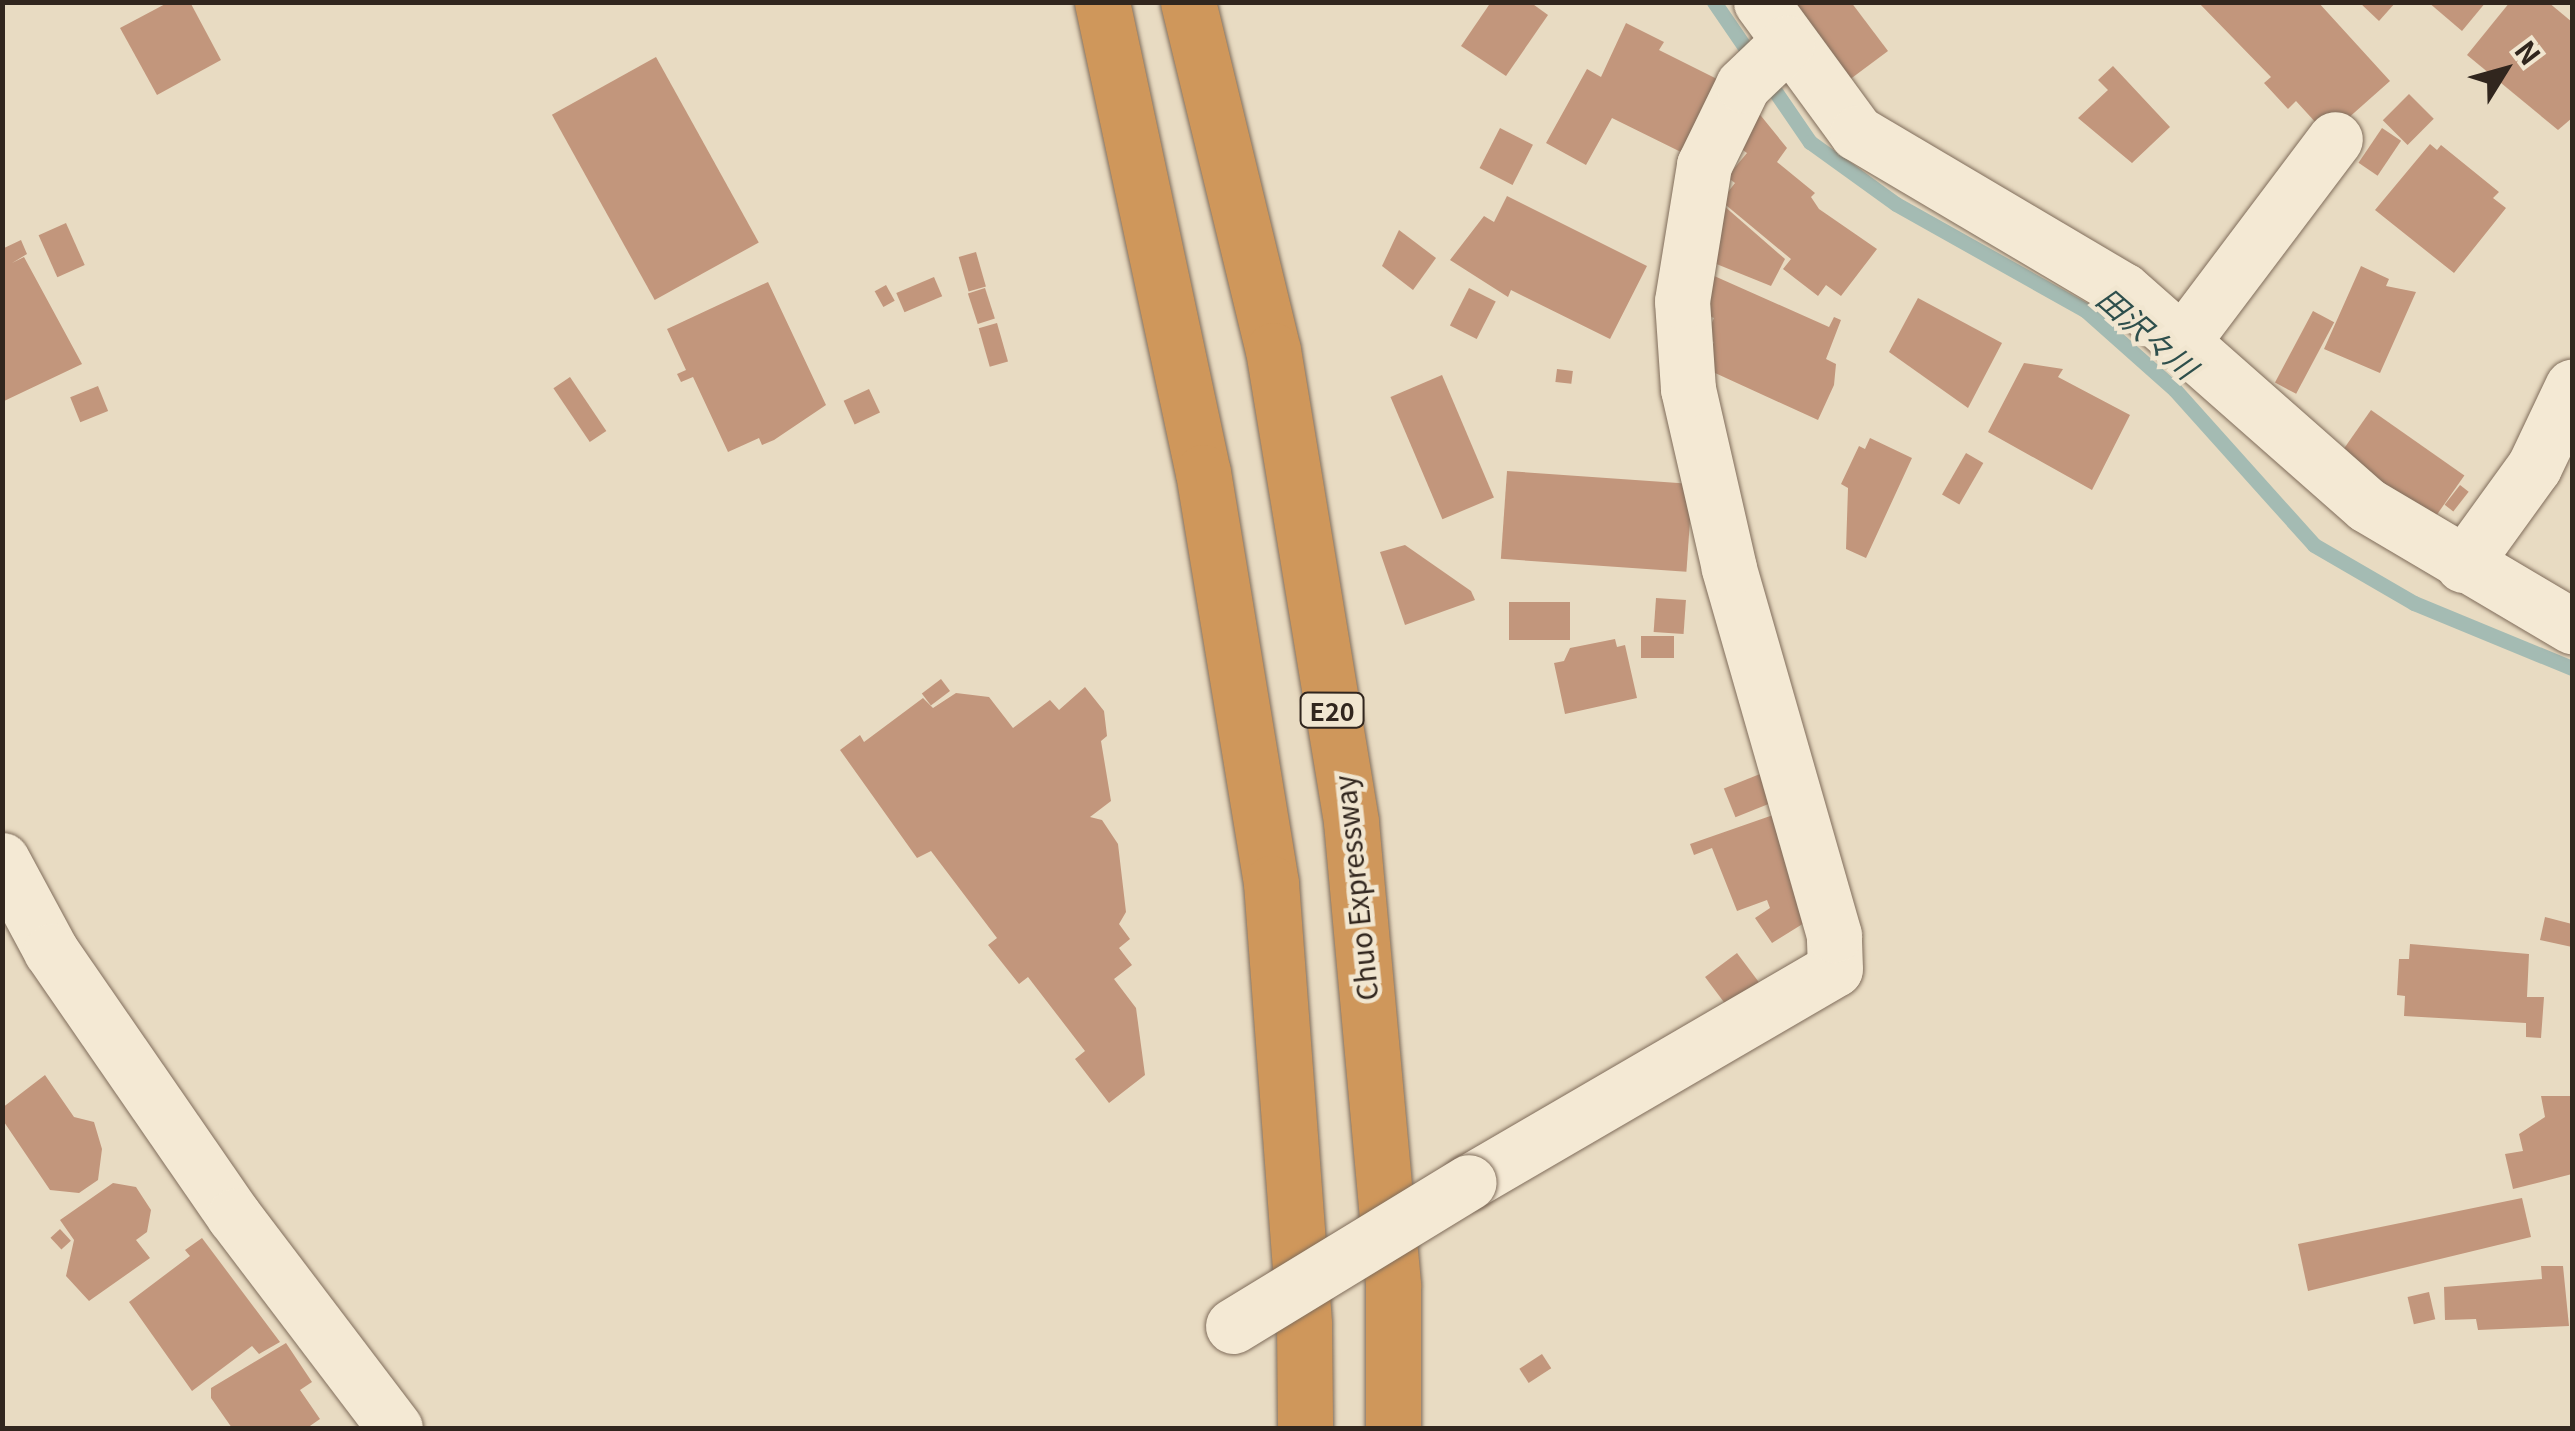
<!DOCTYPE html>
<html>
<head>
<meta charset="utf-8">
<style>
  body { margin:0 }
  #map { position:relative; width:2575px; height:1431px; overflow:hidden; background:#e8dbc2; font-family:Georgia,"Noto Sans JP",serif }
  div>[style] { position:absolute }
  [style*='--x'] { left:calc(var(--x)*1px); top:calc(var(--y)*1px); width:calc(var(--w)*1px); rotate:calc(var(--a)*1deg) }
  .stream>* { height:15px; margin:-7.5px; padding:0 7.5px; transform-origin:7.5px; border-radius:7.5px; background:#a4bbb3 }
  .building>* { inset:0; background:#c2967c; transform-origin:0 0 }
  .roads { filter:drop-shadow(0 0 2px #806d5b) drop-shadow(0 0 2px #806d5b) }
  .street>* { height:55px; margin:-27.5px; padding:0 27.5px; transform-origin:27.5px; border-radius:27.5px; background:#f4e9d4 }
  .secondary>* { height:55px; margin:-27.5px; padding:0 27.5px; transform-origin:27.5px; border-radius:27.5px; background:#f4e9d4 }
  .highway>* { height:55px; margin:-27.5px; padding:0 27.5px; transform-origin:27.5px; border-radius:27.5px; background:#cf975b }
  .bridges { filter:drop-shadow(0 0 2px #806d5b) drop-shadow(0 0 2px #806d5b) }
  .street-bridge>* { height:55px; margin:-27.5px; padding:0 27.5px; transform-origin:27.5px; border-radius:27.5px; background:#f4e9d4 }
  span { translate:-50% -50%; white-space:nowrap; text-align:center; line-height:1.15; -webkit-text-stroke:9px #f1e6d0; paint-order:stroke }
  .shield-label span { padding:2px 8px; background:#f1e6d0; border:2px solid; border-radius:8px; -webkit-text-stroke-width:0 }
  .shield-label { font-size:25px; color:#31261e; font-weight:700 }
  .street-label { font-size:28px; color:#31261e }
  .water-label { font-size:30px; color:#2e4f4c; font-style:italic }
  .frame { position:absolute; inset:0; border:5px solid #31261e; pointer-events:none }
  .north { position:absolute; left:2455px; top:20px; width:100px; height:100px; -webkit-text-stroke:8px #f1e6d0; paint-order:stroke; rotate:53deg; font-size:28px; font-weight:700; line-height:40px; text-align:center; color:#31261e }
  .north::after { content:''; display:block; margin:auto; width:35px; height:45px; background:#31261e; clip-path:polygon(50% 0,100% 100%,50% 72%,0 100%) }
</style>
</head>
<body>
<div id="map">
  <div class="stream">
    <i style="--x:1714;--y:2;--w:170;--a:55.6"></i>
    <i style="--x:1810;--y:142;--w:106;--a:35.8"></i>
    <i style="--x:1896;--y:204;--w:217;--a:29.3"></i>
    <i style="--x:2085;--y:310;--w:120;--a:41.6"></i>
    <i style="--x:2175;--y:390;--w:208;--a:48.1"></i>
    <i style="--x:2314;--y:545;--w:116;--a:30.1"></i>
    <i style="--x:2414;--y:603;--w:171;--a:22.4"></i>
  </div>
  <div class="building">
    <i style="clip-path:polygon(169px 2px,190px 2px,221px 60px,157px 95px,120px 28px)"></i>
    <i style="clip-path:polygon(1491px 2px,1530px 2px,1548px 15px,1506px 76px,1461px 46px)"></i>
    <i style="clip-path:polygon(1778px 2px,1851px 2px,1888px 51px,1837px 89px)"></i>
    <i style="clip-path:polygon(2198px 2px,2318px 2px,2390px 81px,2328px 136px,2296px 101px,2288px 109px,2264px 83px,2271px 77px)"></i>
    <i style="clip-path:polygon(2359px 2px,2396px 2px,2379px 21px)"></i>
    <i style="clip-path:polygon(2428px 2px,2486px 2px,2462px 31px)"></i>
    <i style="clip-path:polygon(2510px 2px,2548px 2px,2572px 22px,2572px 118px,2558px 130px,2467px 55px)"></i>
    <i style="clip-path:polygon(1626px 23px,1664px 42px,1659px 50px,1725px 83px,1687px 155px,1612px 118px,1586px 165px,1546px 143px,1587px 69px,1601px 77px)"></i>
    <i style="left:656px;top:57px;width:212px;height:119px;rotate:61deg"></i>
    <i style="clip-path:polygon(2113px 66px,2170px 127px,2132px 163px,2078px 118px,2108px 90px,2098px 80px)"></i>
    <i style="left:2409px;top:94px;width:35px;height:37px;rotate:45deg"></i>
    <i style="clip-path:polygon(1757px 111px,1787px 148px,1777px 162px,1815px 193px,1811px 197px,1819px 209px,1877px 249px,1841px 296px,1826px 285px,1818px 296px,1783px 269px,1791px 259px,1721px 201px,1735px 183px,1727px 177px,1747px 153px,1740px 148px)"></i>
    <i style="left:1500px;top:128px;width:37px;height:45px;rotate:27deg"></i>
    <i style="left:2382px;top:128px;width:23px;height:42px;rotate:34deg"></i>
    <i style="clip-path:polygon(2430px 144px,2437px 150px,2441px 145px,2499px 192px,2493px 198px,2506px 208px,2454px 273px,2375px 210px)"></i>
    <i style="clip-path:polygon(1507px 196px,1647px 266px,1610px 339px,1511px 290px,1508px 297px,1450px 260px,1484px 216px,1494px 222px)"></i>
    <i style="clip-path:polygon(1723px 205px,1785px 259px,1771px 286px,1709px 261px)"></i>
    <i style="left:66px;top:223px;width:46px;height:30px;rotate:66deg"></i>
    <i style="clip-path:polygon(1399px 230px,1436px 258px,1413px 290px,1382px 266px)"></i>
    <i style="clip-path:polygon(21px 240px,27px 254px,12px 263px,24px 257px,82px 364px,2px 402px,2px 249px)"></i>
    <i style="left:976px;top:252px;width:36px;height:18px;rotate:74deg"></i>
    <i style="clip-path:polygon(2361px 266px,2389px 279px,2386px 286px,2416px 292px,2380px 373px,2324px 349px)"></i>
    <i style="clip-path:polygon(1712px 275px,1829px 327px,1834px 317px,1841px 320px,1826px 359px,1836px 364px,1834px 385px,1818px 420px,1702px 367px,1714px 342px,1705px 338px,1714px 318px,1697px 311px)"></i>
    <i style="left:934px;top:277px;width:21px;height:41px;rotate:67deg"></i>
    <i style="clip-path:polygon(768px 282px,826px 405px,774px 440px,762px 445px,759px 438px,728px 452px,693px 377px,681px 382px,677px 374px,686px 370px,667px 329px)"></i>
    <i style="left:886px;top:285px;width:18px;height:13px;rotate:61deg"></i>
    <i style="left:985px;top:288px;width:32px;height:18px;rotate:72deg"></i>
    <i style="left:1469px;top:288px;width:30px;height:42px;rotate:27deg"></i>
    <i style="clip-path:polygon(1918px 298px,2002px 343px,1968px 408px,1889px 352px)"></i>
    <i style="left:2313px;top:311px;width:24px;height:81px;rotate:28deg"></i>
    <i style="left:997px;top:323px;width:40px;height:19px;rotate:74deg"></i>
    <i style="clip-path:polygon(2024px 363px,2063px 369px,2058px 377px,2130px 415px,2092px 490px,1988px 432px)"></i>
    <i style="left:1557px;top:369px;width:16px;height:13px;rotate:7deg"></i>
    <i style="left:1442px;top:375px;width:133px;height:56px;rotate:67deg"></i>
    <i style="left:570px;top:377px;width:65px;height:20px;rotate:56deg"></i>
    <i style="left:98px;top:386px;width:27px;height:30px;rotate:68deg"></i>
    <i style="left:869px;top:389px;width:26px;height:28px;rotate:65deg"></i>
    <i style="left:2371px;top:410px;width:114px;height:62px;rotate:35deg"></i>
    <i style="clip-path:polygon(1870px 438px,1912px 458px,1866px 558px,1846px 549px,1848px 488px,1841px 484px,1859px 446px,1865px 449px)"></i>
    <i style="left:1966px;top:453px;width:20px;height:48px;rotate:30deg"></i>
    <i style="left:1507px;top:471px;width:186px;height:88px;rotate:4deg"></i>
    <i style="left:2460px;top:485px;width:11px;height:25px;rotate:38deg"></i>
    <i style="clip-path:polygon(1405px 545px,1471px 591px,1475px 600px,1405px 625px,1380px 552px)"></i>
    <i style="left:1656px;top:598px;width:30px;height:34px;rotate:4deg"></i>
    <i style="left:1570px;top:602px;width:38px;height:61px;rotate:90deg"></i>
    <i style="left:1641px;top:636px;width:33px;height:22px"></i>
    <i style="clip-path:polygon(1615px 639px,1617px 647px,1625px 645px,1637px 698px,1565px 714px,1554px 663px,1564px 661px,1570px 648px)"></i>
    <i style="left:941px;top:679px;width:15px;height:24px;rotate:53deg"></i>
    <i style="clip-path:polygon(1085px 687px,1104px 711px,1107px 736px,1101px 741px,1111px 801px,1090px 817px,1102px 820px,1118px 844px,1126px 912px,1119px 924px,1130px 939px,1119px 948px,1132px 965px,1114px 979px,1136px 1008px,1145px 1075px,1109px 1103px,1075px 1059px,1085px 1051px,1028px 977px,1019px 984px,988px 945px,997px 938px,931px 851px,917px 858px,840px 750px,860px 735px,864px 742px,923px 698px,933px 708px,956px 693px,989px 697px,1013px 728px,1050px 700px,1059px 710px)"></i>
    <i style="left:1760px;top:774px;width:31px;height:39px;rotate:68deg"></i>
    <i style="clip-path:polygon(1776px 814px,1809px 920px,1772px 943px,1755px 918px,1770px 908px,1767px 900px,1737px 911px,1712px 848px,1694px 855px,1690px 844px)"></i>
    <i style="clip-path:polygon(2545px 917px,2572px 924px,2572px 947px,2540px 940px)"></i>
    <i style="clip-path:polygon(2410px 944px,2529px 954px,2527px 997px,2544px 997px,2541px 1038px,2526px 1037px,2526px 1023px,2404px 1016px,2405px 996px,2397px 995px,2399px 959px,2409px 959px)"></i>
    <i style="left:1737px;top:953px;width:44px;height:40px;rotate:53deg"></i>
    <i style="clip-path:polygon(45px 1075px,74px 1117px,94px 1122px,102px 1149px,98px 1180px,79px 1193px,50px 1190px,2px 1119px,2px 1108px)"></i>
    <i style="clip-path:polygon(2541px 1096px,2572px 1096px,2572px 1174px,2513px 1189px,2505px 1154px,2523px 1151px,2519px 1134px,2545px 1117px)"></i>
    <i style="clip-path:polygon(113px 1183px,136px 1187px,151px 1210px,147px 1232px,136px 1240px,150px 1258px,89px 1301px,66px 1276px,74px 1240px,60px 1220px)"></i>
    <i style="clip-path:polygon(2522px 1198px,2531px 1237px,2308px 1291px,2298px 1244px)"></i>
    <i style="left:60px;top:1229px;width:16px;height:13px;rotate:47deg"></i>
    <i style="clip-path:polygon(202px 1238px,280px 1342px,259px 1354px,252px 1346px,192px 1391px,129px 1302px,190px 1256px,185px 1250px)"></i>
    <i style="clip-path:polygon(2541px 1266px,2563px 1266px,2569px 1326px,2478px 1330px,2476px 1319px,2445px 1320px,2444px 1287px,2542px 1279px)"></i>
    <i style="left:2429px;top:1292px;width:28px;height:22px;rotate:77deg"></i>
    <i style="clip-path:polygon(286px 1343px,312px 1382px,300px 1390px,320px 1419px,307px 1428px,232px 1428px,211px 1398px,211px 1388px)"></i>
    <i style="left:1542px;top:1354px;width:17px;height:27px;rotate:57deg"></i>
  </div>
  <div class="roads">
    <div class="street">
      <i style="--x:1761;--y:2;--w:162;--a:53.8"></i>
      <i style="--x:1857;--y:133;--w:309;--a:30.6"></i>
      <i style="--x:2123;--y:290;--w:325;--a:41.4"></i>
      <i style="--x:2367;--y:505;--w:238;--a:30.6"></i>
      <i style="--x:2182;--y:342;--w:254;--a:-53"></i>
      <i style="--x:2;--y:860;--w:103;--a:61.7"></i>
      <i style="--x:51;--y:951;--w:322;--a:55.4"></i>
      <i style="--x:234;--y:1216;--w:266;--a:52.8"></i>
      <i style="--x:1469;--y:1182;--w:423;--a:-30.2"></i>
      <i style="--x:1835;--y:969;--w:34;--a:-92"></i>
      <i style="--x:1834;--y:935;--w:382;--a:-106"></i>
      <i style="--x:1729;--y:568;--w:184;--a:-102.9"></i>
      <i style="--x:1688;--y:389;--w:88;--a:-93.9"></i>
      <i style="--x:1682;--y:301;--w:138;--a:-80.8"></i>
      <i style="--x:1704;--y:165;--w:89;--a:-64"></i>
      <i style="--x:1743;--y:85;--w:61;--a:-43.7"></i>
    </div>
    <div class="secondary">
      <i style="--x:2463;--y:565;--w:121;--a:-54.1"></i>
      <i style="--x:2534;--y:467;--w:89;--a:-64.6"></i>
    </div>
    <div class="highway">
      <i style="--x:1102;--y:2;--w:481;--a:77.9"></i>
      <i style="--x:1203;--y:472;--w:417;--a:80.6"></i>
      <i style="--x:1271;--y:883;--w:443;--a:85.7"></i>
      <i style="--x:1304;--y:1325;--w:103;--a:89.4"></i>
      <i style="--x:1188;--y:2;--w:358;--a:76.3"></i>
      <i style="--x:1273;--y:350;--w:478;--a:80.6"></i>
      <i style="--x:1351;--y:822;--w:466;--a:84.8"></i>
      <i style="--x:1393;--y:1286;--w:142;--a:90"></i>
    </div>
  </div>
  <div class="bridges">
    <div class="street-bridge">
      <i style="--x:1233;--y:1326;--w:276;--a:-31.4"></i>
    </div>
  </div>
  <div class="shield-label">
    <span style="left:1332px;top:710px">E20</span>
  </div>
  <div class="street-label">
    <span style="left:1355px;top:888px;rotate:-96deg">Chuo Expressway</span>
  </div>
  <div class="water-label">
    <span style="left:2148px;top:332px;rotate:41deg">田沢々川</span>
  </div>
  <div class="frame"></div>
  <div class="north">N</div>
</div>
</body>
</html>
